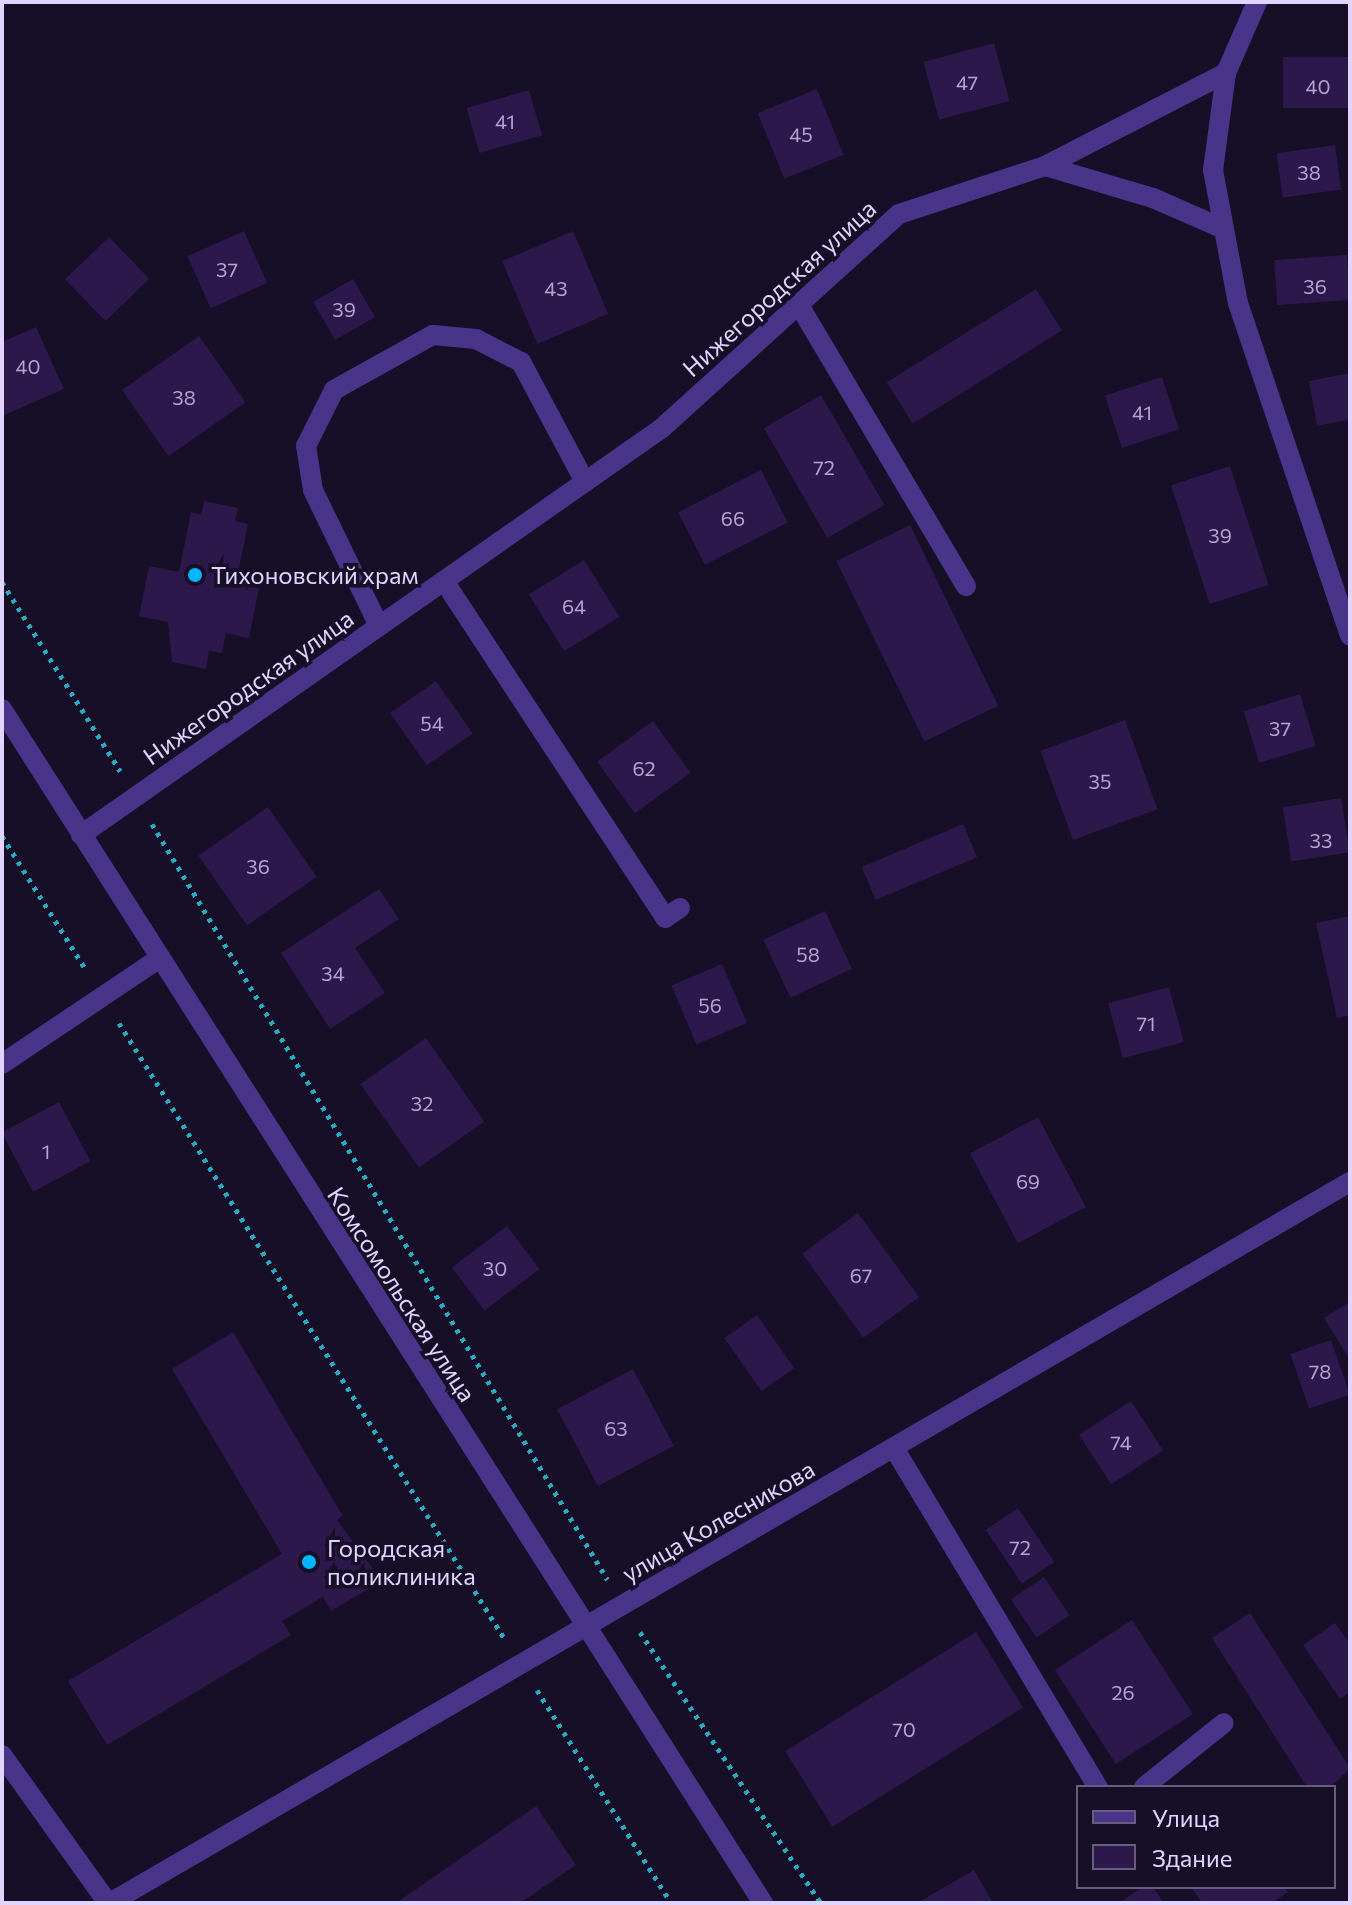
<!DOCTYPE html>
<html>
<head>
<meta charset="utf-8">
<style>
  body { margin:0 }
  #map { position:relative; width:1352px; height:1905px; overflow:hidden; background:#170e28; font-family:Commissioner,sans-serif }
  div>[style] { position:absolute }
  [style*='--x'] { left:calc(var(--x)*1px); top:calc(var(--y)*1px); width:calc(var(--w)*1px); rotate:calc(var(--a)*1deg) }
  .building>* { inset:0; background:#2c184a; transform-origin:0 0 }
  .path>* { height:5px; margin-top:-2.5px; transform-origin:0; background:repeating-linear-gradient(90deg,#26adc2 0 4px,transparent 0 10px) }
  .minor>* { height:20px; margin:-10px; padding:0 10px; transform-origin:10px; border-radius:10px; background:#48358a }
  .dots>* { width:22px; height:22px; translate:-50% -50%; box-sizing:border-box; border:4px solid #170e28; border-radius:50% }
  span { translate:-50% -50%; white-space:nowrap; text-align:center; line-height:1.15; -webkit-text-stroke:7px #170e28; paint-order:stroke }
  .number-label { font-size:20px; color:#b4a5d2 }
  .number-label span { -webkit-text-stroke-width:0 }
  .street-label { font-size:24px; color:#e1d4ff }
  .poi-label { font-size:24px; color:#e1d4ff }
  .left { translate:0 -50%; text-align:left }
  .frame { position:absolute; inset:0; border:4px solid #e1d4ff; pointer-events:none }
  .legend { position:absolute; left:1076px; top:1785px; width:260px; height:104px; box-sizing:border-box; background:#170e28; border:2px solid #685d7e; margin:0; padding:10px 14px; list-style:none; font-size:24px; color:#e1d4ff }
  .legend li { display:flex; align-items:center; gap:16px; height:40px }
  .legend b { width:40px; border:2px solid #685d7e }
</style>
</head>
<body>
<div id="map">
  <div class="building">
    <i style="left:994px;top:43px;width:60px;height:73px;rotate:75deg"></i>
    <i style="left:1350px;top:57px;width:51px;height:67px;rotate:90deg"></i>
    <i style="left:817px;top:89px;width:71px;height:64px;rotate:68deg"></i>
    <i style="left:529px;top:90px;width:47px;height:65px;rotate:74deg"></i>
    <i style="left:1335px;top:145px;width:45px;height:59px;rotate:82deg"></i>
    <i style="left:244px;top:231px;width:57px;height:62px;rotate:66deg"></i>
    <i style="left:573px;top:231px;width:90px;height:77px;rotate:67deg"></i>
    <i style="left:109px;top:237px;width:58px;height:61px;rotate:46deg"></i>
    <i style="left:1347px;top:255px;width:45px;height:73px;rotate:86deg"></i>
    <i style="left:353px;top:279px;width:44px;height:46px;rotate:60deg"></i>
    <i style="left:1036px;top:289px;width:49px;height:176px;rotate:58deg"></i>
    <i style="clip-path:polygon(36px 327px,64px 389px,2px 416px,2px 342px)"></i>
    <i style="left:199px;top:336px;width:81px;height:94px;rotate:55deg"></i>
    <i style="clip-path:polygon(1350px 373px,1350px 419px,1317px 426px,1309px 381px)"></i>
    <i style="left:1162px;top:377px;width:55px;height:60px;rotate:72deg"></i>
    <i style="left:821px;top:395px;width:127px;height:66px;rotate:60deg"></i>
    <i style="left:1230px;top:466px;width:125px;height:62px;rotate:72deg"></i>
    <i style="left:761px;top:470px;width:59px;height:93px;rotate:63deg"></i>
    <i style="clip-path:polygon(204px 501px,238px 508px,235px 521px,248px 524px,236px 583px,259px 588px,249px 638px,226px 633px,222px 653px,209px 651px,206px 669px,172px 662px,168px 622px,139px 616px,149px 566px,179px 572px,191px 512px,201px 515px)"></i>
    <i style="left:910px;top:525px;width:201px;height:82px;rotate:64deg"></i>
    <i style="left:584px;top:560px;width:67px;height:65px;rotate:58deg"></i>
    <i style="left:436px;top:681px;width:64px;height:56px;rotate:55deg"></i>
    <i style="left:1300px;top:694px;width:54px;height:59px;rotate:73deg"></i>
    <i style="left:1125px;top:720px;width:95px;height:90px;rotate:70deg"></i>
    <i style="left:653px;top:721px;width:64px;height:69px;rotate:54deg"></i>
    <i style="left:1341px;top:798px;width:55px;height:59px;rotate:81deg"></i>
    <i style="left:268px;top:807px;width:85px;height:85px;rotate:55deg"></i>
    <i style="left:963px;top:824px;width:36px;height:110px;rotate:67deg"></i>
    <i style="clip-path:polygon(379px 889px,399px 919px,355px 948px,385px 993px,330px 1029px,281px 953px)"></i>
    <i style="left:825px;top:911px;width:64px;height:68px;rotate:65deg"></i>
    <i style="clip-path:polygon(1350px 916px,1350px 1015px,1337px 1018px,1316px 923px)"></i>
    <i style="left:722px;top:964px;width:64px;height:55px;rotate:67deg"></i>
    <i style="left:1169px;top:987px;width:57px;height:63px;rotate:75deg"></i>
    <i style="left:426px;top:1038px;width:102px;height:80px;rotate:55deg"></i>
    <i style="left:59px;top:1102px;width:67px;height:65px;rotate:62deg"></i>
    <i style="left:1038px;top:1117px;width:102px;height:77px;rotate:62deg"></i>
    <i style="left:858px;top:1213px;width:104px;height:69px;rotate:54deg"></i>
    <i style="left:507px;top:1226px;width:54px;height:69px;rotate:53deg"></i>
    <i style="clip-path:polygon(1350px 1302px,1350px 1360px,1324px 1318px)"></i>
    <i style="left:757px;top:1315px;width:65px;height:40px;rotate:55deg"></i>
    <i style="clip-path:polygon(233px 1332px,343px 1516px,337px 1520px,382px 1581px,331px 1611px,323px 1597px,282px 1621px,291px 1635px,107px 1745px,68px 1681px,282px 1554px,172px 1369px)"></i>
    <i style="left:1331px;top:1340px;width:58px;height:43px;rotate:71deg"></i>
    <i style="left:633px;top:1369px;width:87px;height:86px;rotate:62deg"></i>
    <i style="left:1131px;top:1401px;width:59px;height:62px;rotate:57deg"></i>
    <i style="left:1018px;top:1508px;width:65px;height:39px;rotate:56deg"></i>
    <i style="left:1044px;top:1577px;width:46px;height:40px;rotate:56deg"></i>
    <i style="clip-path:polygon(1250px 1613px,1350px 1768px,1331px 1787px,1307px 1787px,1212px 1638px)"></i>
    <i style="left:1132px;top:1620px;width:112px;height:92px;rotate:57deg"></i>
    <i style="clip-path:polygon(1335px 1623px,1350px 1644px,1350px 1692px,1340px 1699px,1303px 1645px)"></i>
    <i style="left:976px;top:1632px;width:89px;height:225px;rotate:58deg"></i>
    <i style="clip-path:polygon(536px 1806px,576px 1865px,520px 1903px,396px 1903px)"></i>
    <i style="clip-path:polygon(974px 1870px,993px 1903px,917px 1903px)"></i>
    <i style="clip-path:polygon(1142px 1887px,1153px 1887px,1164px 1903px,1119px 1903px)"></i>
    <i style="clip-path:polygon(1191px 1887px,1284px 1887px,1288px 1892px,1272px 1903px,1202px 1903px)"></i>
  </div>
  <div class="path">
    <i style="--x:2;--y:582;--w:223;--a:58"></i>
    <i style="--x:152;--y:824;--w:882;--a:58.92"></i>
    <i style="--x:2;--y:836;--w:158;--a:57.9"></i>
    <i style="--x:119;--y:1023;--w:726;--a:57.95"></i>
    <i style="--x:640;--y:1632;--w:326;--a:56.3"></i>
    <i style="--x:537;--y:1690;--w:252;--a:57.8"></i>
  </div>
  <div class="minor">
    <i style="--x:1257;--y:2;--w:77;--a:113.6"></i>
    <i style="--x:1226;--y:73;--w:98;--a:97.6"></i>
    <i style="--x:1213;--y:170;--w:135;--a:79.4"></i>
    <i style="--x:1238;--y:303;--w:351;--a:71.4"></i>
    <i style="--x:1045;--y:166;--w:113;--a:16.5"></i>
    <i style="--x:1153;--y:198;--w:77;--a:23.6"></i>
    <i style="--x:799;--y:305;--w:327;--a:59.3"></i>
    <i style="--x:444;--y:581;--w:403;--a:56.7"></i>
    <i style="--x:665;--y:918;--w:18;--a:-34"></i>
    <i style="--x:379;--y:626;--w:151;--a:-115.9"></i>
    <i style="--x:313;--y:490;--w:45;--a:-99"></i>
    <i style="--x:306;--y:446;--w:63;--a:-63.4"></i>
    <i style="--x:334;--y:390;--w:113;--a:-29.1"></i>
    <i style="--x:433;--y:335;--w:43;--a:5.3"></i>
    <i style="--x:476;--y:339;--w:51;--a:27.1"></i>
    <i style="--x:521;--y:362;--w:136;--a:61.9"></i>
    <i style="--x:2;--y:709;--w:1416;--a:57.49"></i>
    <i style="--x:81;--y:835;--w:709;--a:-35.01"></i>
    <i style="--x:662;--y:428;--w:319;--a:-42.1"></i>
    <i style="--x:899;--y:214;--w:154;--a:-18.2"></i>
    <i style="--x:1045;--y:166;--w:203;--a:-27.2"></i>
    <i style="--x:2;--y:1064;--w:187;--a:-33.9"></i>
    <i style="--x:894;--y:1448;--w:396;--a:59"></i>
    <i style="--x:2;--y:1755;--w:182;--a:54.4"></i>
    <i style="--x:1144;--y:1787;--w:102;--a:-38.7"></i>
    <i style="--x:110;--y:1903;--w:1434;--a:-30.18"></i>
  </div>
  <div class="dots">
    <i style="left:195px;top:575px;background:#00b5ff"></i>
    <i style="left:309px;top:1562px;background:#00b5ff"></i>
  </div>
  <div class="number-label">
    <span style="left:967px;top:82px">47</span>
    <span style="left:1318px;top:86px">40</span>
    <span style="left:505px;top:121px">41</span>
    <span style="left:801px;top:134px">45</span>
    <span style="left:1309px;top:172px">38</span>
    <span style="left:227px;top:269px">37</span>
    <span style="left:1315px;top:286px">36</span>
    <span style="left:556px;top:288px">43</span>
    <span style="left:344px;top:309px">39</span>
    <span style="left:28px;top:366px">40</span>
    <span style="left:184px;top:397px">38</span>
    <span style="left:1142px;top:412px">41</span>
    <span style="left:824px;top:467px">72</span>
    <span style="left:733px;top:518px">66</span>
    <span style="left:1220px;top:535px">39</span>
    <span style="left:574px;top:606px">64</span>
    <span style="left:432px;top:723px">54</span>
    <span style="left:1280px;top:728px">37</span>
    <span style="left:644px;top:768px">62</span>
    <span style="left:1100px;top:781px">35</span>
    <span style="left:1321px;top:840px">33</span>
    <span style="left:258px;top:866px">36</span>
    <span style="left:808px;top:954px">58</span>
    <span style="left:333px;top:973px">34</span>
    <span style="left:710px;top:1005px">56</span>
    <span style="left:1146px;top:1023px">71</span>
    <span style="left:422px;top:1103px">32</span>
    <span style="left:46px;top:1151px">1</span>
    <span style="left:1028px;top:1181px">69</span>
    <span style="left:495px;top:1268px">30</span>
    <span style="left:861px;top:1275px">67</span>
    <span style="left:1320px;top:1371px">78</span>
    <span style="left:616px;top:1428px">63</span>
    <span style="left:1121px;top:1442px">74</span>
    <span style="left:1020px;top:1547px">72</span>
    <span style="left:1123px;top:1692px">26</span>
    <span style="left:904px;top:1729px">70</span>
  </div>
  <div class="street-label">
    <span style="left:779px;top:288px;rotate:-42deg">Нижегородская улица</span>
    <span style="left:248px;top:687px;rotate:-35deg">Нижегородская улица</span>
    <span style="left:402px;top:1294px;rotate:57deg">Комсомольская улица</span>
    <span style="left:718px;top:1521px;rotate:-30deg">улица Колесникова</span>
  </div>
  <div class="poi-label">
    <span class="left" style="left:211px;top:575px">Тихоновский храм</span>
    <span class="left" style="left:327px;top:1562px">Городская<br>поликлиника</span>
  </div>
  <div class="frame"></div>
  <ul class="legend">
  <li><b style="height:10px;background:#48358a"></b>Улица</li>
  <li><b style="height:22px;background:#2c184a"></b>Здание</li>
  </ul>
</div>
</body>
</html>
